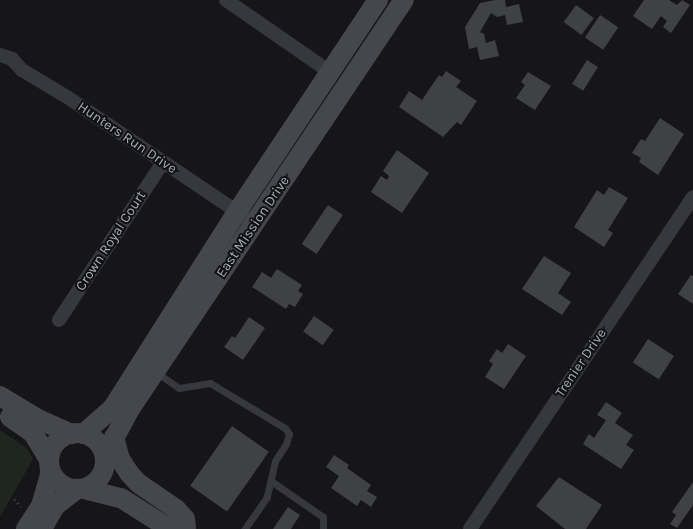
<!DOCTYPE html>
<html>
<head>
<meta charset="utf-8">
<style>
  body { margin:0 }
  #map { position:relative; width:693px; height:529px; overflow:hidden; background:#161618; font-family:Karla,sans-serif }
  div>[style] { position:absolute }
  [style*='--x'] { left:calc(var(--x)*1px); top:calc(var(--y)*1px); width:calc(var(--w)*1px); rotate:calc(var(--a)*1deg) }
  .green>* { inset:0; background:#1e261f }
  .building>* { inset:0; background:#404145; transform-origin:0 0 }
  .path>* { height:2px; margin-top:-1px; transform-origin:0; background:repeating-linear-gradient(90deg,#3d3f44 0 2px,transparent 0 5px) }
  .lane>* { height:7px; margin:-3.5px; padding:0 3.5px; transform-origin:3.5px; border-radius:3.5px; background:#37383d }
  .street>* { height:14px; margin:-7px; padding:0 7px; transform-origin:7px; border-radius:7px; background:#37383d }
  .secondary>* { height:20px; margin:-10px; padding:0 10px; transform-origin:10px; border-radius:10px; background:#45474d }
  .secondary>.ring { margin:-10px; padding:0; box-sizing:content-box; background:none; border:20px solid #45474d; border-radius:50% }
  span { translate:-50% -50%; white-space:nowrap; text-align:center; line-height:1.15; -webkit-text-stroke:4px #111113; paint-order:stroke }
  .street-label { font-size:14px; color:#a8adb8 }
</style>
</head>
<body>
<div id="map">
  <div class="green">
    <i style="clip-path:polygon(0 430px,27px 448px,33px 459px,0 517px)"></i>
  </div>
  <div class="building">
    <i style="clip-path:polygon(495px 0,505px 0,506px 7px,519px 4px,523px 22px,507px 25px,505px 15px,497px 17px,491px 13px,480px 32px,484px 34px,486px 43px,495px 40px,499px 56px,480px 60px,477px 47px,469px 49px,465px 27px,480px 3px)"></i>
    <i style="clip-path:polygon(644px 0,669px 0,677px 5px,682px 0,690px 5px,671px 33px,663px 27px,667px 21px,661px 16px,652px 29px,633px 16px)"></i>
    <i style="left:576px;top:5px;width:22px;height:21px;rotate:36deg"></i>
    <i style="left:600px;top:15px;width:22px;height:27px;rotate:34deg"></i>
    <i style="left:587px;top:60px;width:13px;height:28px;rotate:32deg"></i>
    <i style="clip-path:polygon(446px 71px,461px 81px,456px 87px,477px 101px,461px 125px,457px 122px,443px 137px,399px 107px,409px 91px,422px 100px,439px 75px,442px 77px)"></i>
    <i style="clip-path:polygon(528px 72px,551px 86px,535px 110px,516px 98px,525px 85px,521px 82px)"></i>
    <i style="clip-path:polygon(660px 118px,684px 134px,658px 175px,639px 162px,641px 158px,632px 153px,641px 139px,645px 141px)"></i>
    <i style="clip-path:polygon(397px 150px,429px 173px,402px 213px,371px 192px,381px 176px,387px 180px,389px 176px,383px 171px)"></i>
    <i style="clip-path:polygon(609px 187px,628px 198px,608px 230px,613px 233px,604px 247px,574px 227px,597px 190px,604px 195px)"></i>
    <i style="left:328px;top:205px;width:18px;height:47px;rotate:34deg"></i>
    <i style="clip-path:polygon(544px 256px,571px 273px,558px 293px,571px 302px,562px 315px,522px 289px)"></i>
    <i style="clip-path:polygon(277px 269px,302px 285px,298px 291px,303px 294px,295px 307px,289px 304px,286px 309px,252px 287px,262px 272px,271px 278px)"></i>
    <i style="clip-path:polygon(691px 275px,693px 276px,693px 304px,678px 294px)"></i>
    <i style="left:314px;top:316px;width:24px;height:19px;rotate:35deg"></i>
    <i style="clip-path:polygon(249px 317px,265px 328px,243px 360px,224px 347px,232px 336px,235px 338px)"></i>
    <i style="left:648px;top:339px;width:31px;height:28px;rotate:33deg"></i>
    <i style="clip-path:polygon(508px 344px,526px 356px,504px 389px,485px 377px,493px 364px,489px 361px,497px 349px,502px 353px)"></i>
    <i style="clip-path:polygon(606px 402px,622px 413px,615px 423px,633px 435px,626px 445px,634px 450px,621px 469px,583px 444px,589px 434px,594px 438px,606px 420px,597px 415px)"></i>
    <i style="left:232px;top:426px;width:45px;height:73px;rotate:35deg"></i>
    <i style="clip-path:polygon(334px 455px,349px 465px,347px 468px,371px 485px,367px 491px,377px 497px,371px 507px,361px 500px,357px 506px,331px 488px,339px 476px,326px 467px)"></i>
    <i style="clip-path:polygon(559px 477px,602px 505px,586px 529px,565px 529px,536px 506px)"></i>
    <i style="clip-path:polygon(693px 482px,693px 505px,677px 528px,670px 524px,676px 515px,672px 512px)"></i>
    <i style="clip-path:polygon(288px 507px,300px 515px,291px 529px,273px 529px)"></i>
  </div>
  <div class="path">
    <i style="--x:14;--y:499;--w:11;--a:49"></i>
  </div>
  <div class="lane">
    <i style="--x:156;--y:372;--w:28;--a:35"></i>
    <i style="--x:179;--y:388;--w:31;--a:-9"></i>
    <i style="--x:210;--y:383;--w:87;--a:31"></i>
    <i style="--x:285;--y:428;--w:7;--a:56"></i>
    <i style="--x:289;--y:434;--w:10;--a:107"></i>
    <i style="--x:286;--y:444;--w:20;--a:123"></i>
    <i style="--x:275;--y:461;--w:37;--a:103"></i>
    <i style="--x:267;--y:497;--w:39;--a:125"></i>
    <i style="--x:271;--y:481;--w:63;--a:34.7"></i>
    <i style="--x:323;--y:517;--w:12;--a:90"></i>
  </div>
  <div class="street">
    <i style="--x:226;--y:0;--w:126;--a:34.7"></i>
    <i style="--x:0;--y:55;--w:13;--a:18"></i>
    <i style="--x:12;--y:59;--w:15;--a:48"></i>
    <i style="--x:22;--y:70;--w:52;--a:31"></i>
    <i style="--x:67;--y:97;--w:227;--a:34"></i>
    <i style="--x:59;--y:320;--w:189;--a:-56.6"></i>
    <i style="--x:470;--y:529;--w:400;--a:-56.1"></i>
  </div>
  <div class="secondary">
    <i style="--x:0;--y:396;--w:47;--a:31"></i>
    <i style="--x:40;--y:420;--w:35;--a:24"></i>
    <i style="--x:10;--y:417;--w:28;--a:35"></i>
    <i style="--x:33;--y:433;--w:31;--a:59"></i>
    <i class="ring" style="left:49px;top:433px;width:36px;height:36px"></i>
    <i style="--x:83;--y:434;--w:38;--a:-41"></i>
    <i style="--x:112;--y:409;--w:233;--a:-57.6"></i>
    <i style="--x:237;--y:212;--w:255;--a:-56.4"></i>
    <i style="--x:114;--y:437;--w:23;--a:75"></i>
    <i style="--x:120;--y:459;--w:17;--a:57"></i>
    <i style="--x:129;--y:473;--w:13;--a:48"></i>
    <i style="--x:138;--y:483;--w:46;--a:34.4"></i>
    <i style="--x:176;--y:509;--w:13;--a:48"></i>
    <i style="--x:185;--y:519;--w:8;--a:83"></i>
    <i style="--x:105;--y:455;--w:52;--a:-61.5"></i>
    <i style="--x:130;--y:409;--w:492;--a:-56.2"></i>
    <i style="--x:84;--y:489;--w:38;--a:14"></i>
    <i style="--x:121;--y:498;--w:58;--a:32.3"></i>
    <i style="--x:43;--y:527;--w:24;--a:-60"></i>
    <i style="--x:55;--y:506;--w:28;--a:-38"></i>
    <i style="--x:26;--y:529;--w:27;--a:-57"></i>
    <i style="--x:41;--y:506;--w:35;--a:-74"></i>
  </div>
  <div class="street-label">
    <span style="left:127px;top:138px;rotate:34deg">Hunters Run Drive</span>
    <span style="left:253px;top:227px;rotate:-56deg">East Mission Drive</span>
    <span style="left:111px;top:241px;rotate:-57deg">Crown Royal Court</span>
    <span style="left:581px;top:363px;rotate:-56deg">Trenier Drive</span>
  </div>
</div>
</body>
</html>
